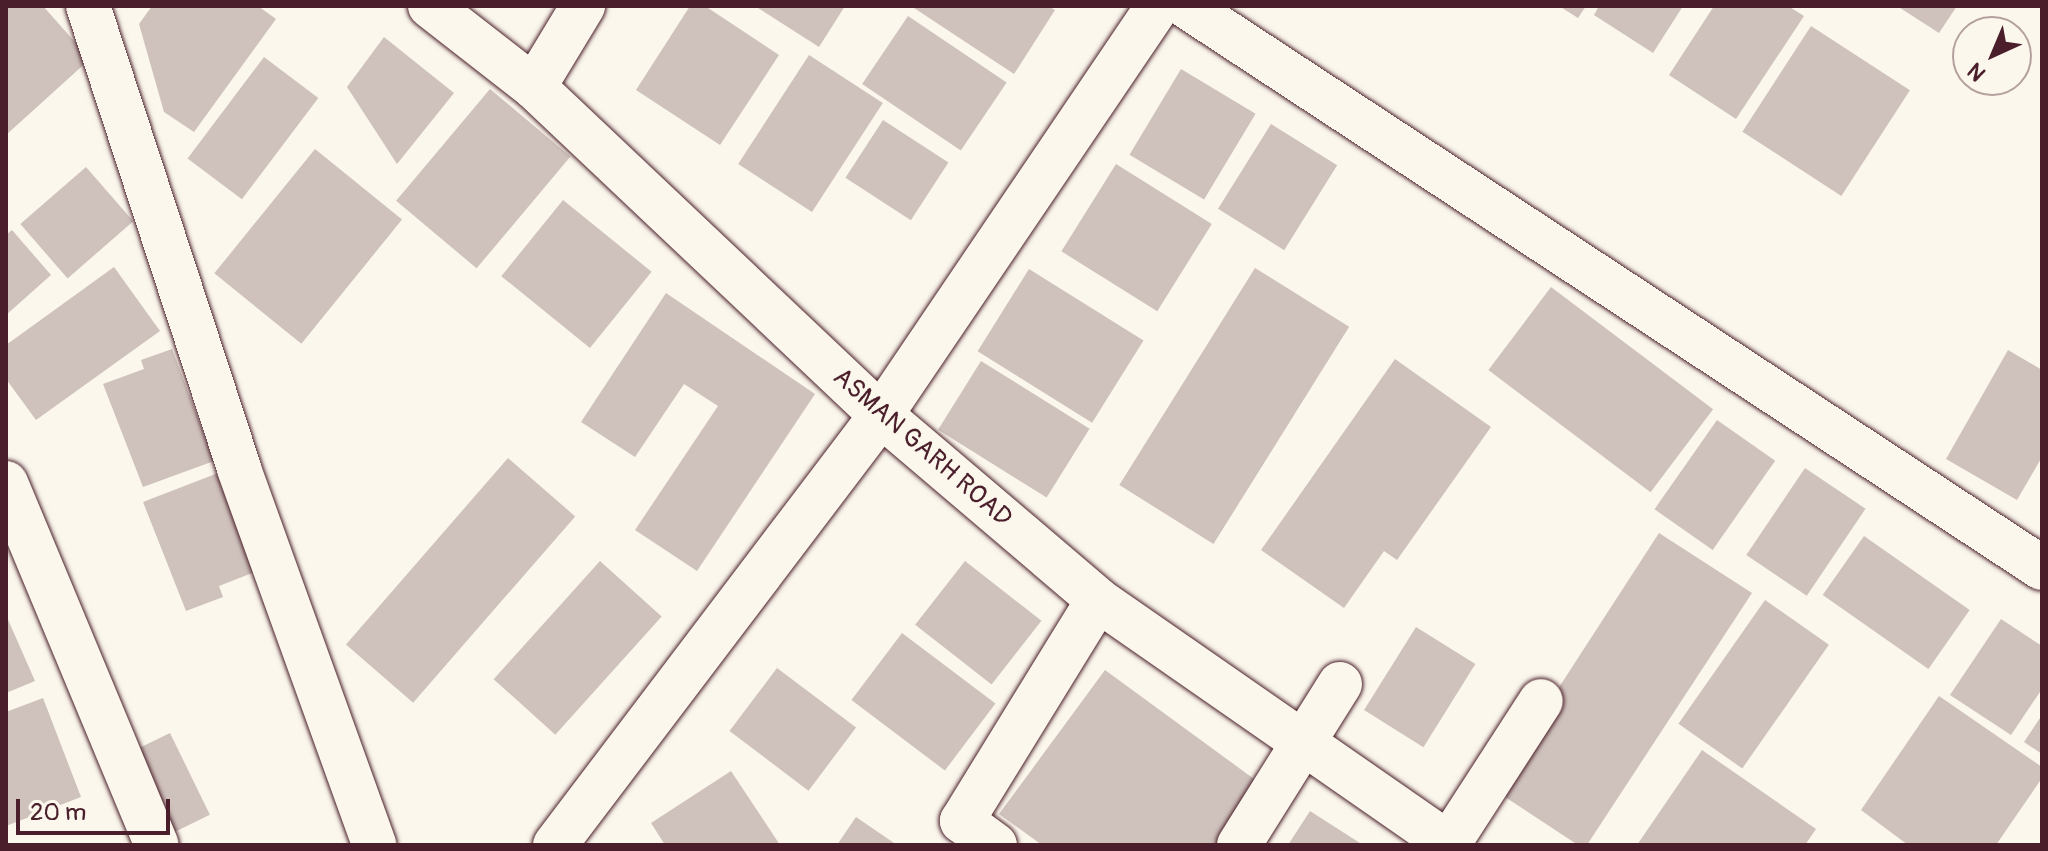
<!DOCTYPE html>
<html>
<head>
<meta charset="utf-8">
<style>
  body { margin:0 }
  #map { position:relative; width:2048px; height:851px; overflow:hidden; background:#fbf7ec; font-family:Pangolin,sans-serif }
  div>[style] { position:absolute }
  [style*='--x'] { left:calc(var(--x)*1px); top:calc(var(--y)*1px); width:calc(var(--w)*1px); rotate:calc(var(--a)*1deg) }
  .building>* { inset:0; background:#cfc2bc; transform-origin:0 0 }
  .roads { filter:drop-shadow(0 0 2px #4a1f2b) drop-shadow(0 0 2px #4a1f2b) }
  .minor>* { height:44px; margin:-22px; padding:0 22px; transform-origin:22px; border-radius:22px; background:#fbf7ec }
  .tertiary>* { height:44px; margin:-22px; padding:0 22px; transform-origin:22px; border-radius:22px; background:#fbf7ec }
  span { translate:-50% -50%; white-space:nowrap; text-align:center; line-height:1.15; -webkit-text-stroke:6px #fbf7ec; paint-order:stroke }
  .street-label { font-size:26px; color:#4a1f2b }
  .frame { position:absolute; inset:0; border:8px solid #4a1f2b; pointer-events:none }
  .north { position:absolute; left:1952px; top:16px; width:80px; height:80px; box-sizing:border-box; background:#fbf7ec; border:2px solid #b4a19f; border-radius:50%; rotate:224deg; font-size:22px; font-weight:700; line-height:32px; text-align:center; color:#4a1f2b }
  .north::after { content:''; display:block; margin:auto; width:28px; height:36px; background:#4a1f2b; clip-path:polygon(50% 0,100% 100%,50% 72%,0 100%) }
  .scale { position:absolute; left:16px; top:799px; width:154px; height:36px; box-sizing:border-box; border:4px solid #4a1f2b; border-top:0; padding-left:10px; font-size:24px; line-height:28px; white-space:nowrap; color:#4a1f2b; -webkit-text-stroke:6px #fbf7ec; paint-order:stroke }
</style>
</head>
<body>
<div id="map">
  <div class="building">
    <i style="clip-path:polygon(6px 6px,43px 6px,90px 59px,6px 135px)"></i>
    <i style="clip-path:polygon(152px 6px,258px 6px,276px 19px,194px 132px,164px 112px,139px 24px)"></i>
    <i style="clip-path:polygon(690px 6px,705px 6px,779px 55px,720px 145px,636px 90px)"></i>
    <i style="clip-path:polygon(755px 6px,845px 6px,819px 47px)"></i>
    <i style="clip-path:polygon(911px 6px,1048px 6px,1055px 10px,1014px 74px)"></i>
    <i style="clip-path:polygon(1559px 6px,1586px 6px,1578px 18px)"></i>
    <i style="clip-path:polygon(1599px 6px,1683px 6px,1653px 53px,1594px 15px)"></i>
    <i style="clip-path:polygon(1714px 6px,1788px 6px,1804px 16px,1736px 119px,1669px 75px)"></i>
    <i style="clip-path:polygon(1897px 6px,1957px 6px,1939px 33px)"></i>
    <i style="left:908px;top:16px;width:119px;height:82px;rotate:34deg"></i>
    <i style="left:1811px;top:26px;width:118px;height:126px;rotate:33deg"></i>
    <i style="clip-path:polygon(384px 37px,454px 93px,397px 164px,347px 87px)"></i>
    <i style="left:809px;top:55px;width:88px;height:130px;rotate:33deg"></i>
    <i style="left:264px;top:57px;width:68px;height:127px;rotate:37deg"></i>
    <i style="left:1181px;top:69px;width:87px;height:100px;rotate:31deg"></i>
    <i style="left:490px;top:89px;width:105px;height:146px;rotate:40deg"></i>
    <i style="left:883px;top:120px;width:78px;height:69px;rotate:33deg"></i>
    <i style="left:1271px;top:124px;width:78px;height:100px;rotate:32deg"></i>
    <i style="left:315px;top:149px;width:112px;height:160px;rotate:39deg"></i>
    <i style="left:1116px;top:164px;width:113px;height:103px;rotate:32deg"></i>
    <i style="left:86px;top:167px;width:72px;height:87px;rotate:49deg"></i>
    <i style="left:563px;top:200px;width:114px;height:98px;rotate:39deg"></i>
    <i style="clip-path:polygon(12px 230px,51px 275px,6px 315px,6px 235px)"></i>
    <i style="clip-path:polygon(114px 267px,160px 331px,36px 420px,6px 379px,6px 345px)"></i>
    <i style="left:1255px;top:268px;width:111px;height:256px;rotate:32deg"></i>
    <i style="left:1029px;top:269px;width:135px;height:97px;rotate:32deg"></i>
    <i style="left:1551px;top:287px;width:203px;height:104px;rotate:37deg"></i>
    <i style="clip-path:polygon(666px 293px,815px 394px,697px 571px,635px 530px,718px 406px,684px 384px,635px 457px,581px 422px)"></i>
    <i style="clip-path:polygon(172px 349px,214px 461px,143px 487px,103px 384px,144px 369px,141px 360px)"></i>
    <i style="clip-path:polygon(2008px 350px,2042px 370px,2042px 457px,2017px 500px,1946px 459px)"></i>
    <i style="clip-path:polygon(1395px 359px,1491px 427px,1397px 560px,1384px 551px,1344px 608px,1261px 550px)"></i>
    <i style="left:981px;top:361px;width:128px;height:81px;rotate:32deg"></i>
    <i style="left:1717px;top:420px;width:71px;height:109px;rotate:35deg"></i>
    <i style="left:508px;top:458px;width:89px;height:247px;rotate:41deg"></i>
    <i style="left:1805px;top:468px;width:73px;height:105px;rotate:34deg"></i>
    <i style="clip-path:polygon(218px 473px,257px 571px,219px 586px,223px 597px,186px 611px,143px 502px)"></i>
    <i style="clip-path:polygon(1659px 533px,1752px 593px,1587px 845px,1578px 845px,1493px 789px)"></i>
    <i style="left:1864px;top:536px;width:129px;height:72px;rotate:35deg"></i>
    <i style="left:600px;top:561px;width:83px;height:159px;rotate:42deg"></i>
    <i style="left:965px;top:561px;width:97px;height:81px;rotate:38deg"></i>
    <i style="left:1765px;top:600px;width:78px;height:151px;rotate:35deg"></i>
    <i style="clip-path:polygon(6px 615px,35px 681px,6px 693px)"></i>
    <i style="clip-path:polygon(2001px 619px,2042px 646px,2042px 689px,2011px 735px,1950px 695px)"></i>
    <i style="left:1416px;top:627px;width:70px;height:98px;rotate:32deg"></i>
    <i style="left:902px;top:633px;width:117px;height:84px;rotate:37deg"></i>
    <i style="left:777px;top:668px;width:99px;height:79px;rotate:37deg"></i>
    <i style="clip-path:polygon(1105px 670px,1265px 787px,1223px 845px,1042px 845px,999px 814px)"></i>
    <i style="clip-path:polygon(1939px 696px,2042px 767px,2042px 778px,1996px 845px,1908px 845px,1861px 810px)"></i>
    <i style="clip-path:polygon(43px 698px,81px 797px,6px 826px,6px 712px)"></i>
    <i style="clip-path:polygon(2042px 715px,2042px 754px,2024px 742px)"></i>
    <i style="left:170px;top:733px;width:91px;height:40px;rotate:64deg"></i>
    <i style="clip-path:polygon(1702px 750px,1816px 829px,1805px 845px,1637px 845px)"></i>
    <i style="clip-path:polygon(731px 771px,780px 845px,665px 845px,651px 823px)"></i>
    <i style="clip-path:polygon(1310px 811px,1363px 845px,1288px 845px)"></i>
    <i style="clip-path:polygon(856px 817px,897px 845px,837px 845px)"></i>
  </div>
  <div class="roads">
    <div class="minor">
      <i style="--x:88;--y:6;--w:487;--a:71.9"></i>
      <i style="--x:239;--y:469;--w:400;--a:70.2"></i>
      <i style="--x:1186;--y:6;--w:1024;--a:33.29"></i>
      <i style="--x:534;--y:87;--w:95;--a:-58.8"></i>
      <i style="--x:881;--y:415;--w:494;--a:-55.9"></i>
      <i style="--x:6;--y:483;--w:392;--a:67.4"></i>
      <i style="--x:1449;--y:843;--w:169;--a:-57.1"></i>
      <i style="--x:995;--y:845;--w:41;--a:-144"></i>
      <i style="--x:962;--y:821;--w:259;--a:-58.4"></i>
      <i style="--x:1239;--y:845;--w:190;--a:-57.9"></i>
    </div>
    <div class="tertiary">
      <i style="--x:430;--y:6;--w:132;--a:37.9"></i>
      <i style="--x:534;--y:87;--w:477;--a:43.4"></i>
      <i style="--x:881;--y:415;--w:285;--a:40.4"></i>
      <i style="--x:1098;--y:600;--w:430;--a:34.8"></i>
      <i style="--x:555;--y:845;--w:540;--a:-52.83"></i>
    </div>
  </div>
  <div class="street-label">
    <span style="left:922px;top:448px;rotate:41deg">ASMAN GARH ROAD</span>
  </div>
  <div class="frame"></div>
  <div class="north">N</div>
  <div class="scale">20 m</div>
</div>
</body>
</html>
